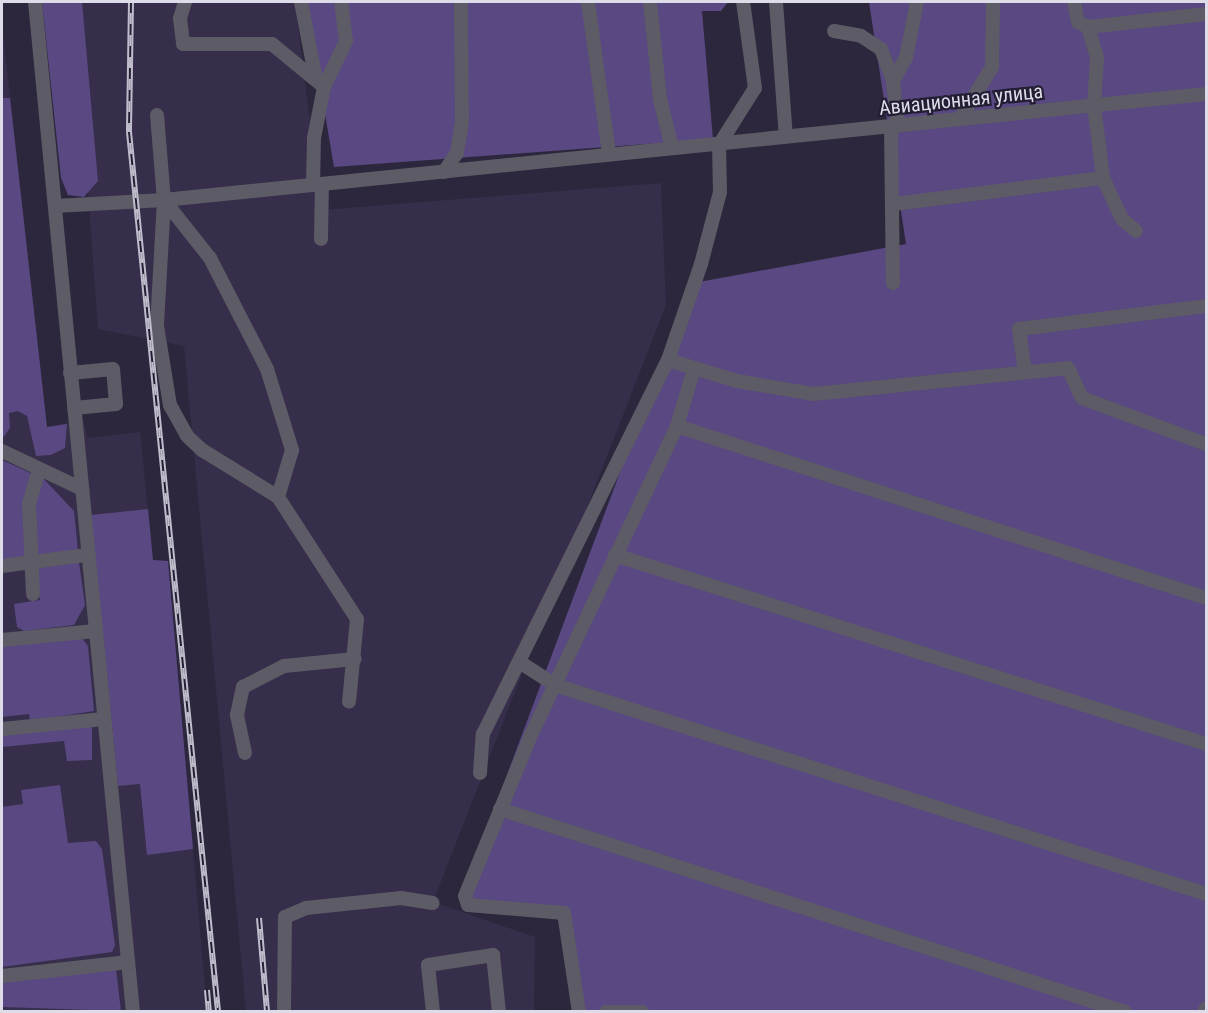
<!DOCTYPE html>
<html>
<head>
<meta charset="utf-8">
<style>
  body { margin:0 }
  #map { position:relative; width:1208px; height:1013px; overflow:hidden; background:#2d273d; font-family:"Roboto Condensed",sans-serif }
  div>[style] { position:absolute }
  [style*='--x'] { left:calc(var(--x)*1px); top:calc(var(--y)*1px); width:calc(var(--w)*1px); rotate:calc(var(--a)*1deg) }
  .built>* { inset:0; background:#362e4a }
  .green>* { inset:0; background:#594882 }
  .minor>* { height:14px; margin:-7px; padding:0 7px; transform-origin:7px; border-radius:7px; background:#5d5b66 }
  .rail>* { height:6px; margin-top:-3px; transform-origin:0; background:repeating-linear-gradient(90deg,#231e33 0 11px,#bfbccb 0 22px); box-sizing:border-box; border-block:2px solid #bfbccb }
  span { translate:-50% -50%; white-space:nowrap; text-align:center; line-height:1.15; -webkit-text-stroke:4.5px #231e33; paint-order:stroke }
  .street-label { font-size:20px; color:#dfdcea }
  .frame { position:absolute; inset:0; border:3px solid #dfdcea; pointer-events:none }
</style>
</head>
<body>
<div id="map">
  <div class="built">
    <i style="clip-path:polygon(74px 2px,295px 2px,321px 210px,661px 183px,666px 305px,433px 902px,535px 937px,534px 1011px,246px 1011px,184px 346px,98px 329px)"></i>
    <i style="clip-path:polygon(2px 24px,47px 427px,84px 420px,87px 438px,140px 432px,153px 560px,168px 561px,207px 1011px,2px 1011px)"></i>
  </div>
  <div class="green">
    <i style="clip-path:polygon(42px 2px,82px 2px,98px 181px,84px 197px,68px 195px,61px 178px)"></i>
    <i style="clip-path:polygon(306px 2px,728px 2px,721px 11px,702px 11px,713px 139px,334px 167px)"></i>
    <i style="clip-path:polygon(869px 2px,1206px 2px,1206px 1011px,572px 1011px,559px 914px,461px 898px,647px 400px,699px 282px,906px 244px)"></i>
    <i style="clip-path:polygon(2px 98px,10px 98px,47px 427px,67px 424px,65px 448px,51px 455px,36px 456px,27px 416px,18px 411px,9px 413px,10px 428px,2px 439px)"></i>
    <i style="clip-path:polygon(2px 460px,33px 474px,25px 558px,2px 560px)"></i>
    <i style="clip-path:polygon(42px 477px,74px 511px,78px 551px,33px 557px,32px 521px)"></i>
    <i style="clip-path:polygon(148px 509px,153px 560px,168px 561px,193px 849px,147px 855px,140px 784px,118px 786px,91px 515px)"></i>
    <i style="clip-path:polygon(79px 562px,85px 605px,74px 625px,24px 631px,17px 627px,14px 604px,40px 600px,35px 566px)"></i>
    <i style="clip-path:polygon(81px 637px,88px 646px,94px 711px,30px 721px,29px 714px,2px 717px,2px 645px)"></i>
    <i style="clip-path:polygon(92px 726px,92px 760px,67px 761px,64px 741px,2px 747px,2px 735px)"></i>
    <i style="clip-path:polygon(60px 785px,68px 843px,96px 841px,102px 849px,115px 945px,112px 952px,2px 967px,2px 807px,23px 804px,21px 790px)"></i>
    <i style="clip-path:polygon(116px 969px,121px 1011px,2px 1007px,2px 982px)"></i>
  </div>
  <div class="minor">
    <i style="--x:35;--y:2;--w:1015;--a:84.46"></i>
    <i style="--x:185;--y:2;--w:17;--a:107"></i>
    <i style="--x:180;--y:18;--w:26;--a:83"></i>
    <i style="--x:183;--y:44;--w:89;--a:0"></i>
    <i style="--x:272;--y:44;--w:67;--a:39.6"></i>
    <i style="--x:301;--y:2;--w:79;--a:79.1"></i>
    <i style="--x:588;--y:2;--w:153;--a:82.1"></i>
    <i style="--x:650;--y:2;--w:98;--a:84.1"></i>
    <i style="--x:660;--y:99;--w:50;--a:76.2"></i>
    <i style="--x:776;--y:2;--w:135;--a:85.8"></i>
    <i style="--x:1074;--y:2;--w:20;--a:79"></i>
    <i style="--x:1078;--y:22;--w:11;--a:27"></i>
    <i style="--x:834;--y:31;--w:27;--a:10"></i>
    <i style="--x:861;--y:36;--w:24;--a:33"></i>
    <i style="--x:881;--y:49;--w:34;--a:69"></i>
    <i style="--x:157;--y:115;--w:85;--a:85.3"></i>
    <i style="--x:164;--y:200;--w:126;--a:93.2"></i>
    <i style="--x:157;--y:326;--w:80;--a:80.7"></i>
    <i style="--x:170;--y:405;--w:35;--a:61"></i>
    <i style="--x:187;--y:436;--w:21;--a:43"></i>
    <i style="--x:202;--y:450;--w:89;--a:31.7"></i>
    <i style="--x:960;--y:119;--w:61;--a:-58.4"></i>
    <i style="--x:992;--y:67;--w:65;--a:-89.1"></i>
    <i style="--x:898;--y:126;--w:45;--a:-96.3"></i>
    <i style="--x:893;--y:81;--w:26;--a:-61"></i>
    <i style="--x:906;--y:58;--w:57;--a:-78.9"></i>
    <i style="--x:891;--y:127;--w:156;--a:89.3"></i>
    <i style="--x:444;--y:172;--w:23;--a:-56"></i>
    <i style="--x:457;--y:153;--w:30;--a:-81"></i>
    <i style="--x:462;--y:123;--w:121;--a:-90.5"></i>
    <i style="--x:313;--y:185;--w:47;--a:-88.8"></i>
    <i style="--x:314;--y:138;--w:52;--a:-78.9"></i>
    <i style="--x:324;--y:87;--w:51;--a:-64.4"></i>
    <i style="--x:346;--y:41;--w:39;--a:-97"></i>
    <i style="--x:164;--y:200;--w:74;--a:51.6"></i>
    <i style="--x:210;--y:258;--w:125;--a:62.8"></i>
    <i style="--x:267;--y:369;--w:85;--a:72.8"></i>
    <i style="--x:292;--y:450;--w:49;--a:106.6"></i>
    <i style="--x:278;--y:497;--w:145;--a:57.1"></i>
    <i style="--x:357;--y:619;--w:83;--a:95.5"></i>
    <i style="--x:894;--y:204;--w:211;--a:-7.1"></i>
    <i style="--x:55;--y:206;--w:109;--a:-3.2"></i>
    <i style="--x:164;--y:200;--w:1047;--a:-5.81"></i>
    <i style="--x:1136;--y:231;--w:18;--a:-139"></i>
    <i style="--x:1122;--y:219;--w:45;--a:-114.9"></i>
    <i style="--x:1103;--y:178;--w:74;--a:-97"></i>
    <i style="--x:1094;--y:105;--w:47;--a:-86.3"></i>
    <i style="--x:1097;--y:58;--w:32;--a:-106"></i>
    <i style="--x:1088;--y:27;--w:119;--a:-6.3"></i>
    <i style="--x:321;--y:239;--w:55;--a:-89"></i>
    <i style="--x:668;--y:360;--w:72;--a:16.9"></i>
    <i style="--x:737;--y:381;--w:77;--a:9.7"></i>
    <i style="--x:813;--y:394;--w:256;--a:-5.8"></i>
    <i style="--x:1068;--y:368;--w:33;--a:65"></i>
    <i style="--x:1082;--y:398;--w:132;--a:20.4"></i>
    <i style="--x:1025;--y:372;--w:43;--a:-97.9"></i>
    <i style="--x:1019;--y:329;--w:188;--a:-7"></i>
    <i style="--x:70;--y:373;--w:43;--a:-5.3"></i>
    <i style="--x:113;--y:369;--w:35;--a:85"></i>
    <i style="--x:116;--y:404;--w:42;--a:174.6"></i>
    <i style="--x:677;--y:426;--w:556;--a:18.01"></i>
    <i style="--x:2;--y:451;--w:89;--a:25.4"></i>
    <i style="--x:615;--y:555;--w:620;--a:17.73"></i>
    <i style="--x:2;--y:566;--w:86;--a:-7.4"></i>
    <i style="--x:33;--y:594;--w:90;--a:-92.5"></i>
    <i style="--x:29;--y:504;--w:35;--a:-74"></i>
    <i style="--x:2;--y:640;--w:94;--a:-5.5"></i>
    <i style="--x:521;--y:663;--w:40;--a:32.9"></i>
    <i style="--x:555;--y:685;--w:684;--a:17.8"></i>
    <i style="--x:2;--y:729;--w:102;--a:-5.6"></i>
    <i style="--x:245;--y:753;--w:39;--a:-102"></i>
    <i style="--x:237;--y:715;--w:29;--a:-78"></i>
    <i style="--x:243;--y:687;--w:46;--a:-27.1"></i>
    <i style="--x:284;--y:666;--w:71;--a:-5.6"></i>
    <i style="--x:480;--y:773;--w:39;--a:-86"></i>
    <i style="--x:483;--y:734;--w:417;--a:-63.7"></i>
    <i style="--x:668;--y:360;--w:102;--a:-71"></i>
    <i style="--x:701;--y:264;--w:74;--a:-75.2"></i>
    <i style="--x:720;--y:192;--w:47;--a:-91.2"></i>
    <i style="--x:719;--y:145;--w:67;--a:-57.7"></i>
    <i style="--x:755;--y:88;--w:87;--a:-97.9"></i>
    <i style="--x:500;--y:809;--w:657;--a:17.99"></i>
    <i style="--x:2;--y:976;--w:127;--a:-6.3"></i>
    <i style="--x:284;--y:1012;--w:95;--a:-89.4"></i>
    <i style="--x:285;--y:917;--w:23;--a:-23"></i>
    <i style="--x:306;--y:908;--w:96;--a:-6"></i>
    <i style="--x:401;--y:898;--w:32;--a:9"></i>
    <i style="--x:433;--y:1012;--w:47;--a:-96.1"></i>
    <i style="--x:428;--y:965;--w:66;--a:-8.7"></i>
    <i style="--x:493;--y:955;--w:57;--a:84"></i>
    <i style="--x:579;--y:1012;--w:100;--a:-98.6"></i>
    <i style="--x:564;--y:913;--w:96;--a:-175.2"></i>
    <i style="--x:468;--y:905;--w:9;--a:-108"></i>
    <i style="--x:465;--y:896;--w:176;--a:-67.7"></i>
    <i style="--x:532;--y:733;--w:340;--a:-64.7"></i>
    <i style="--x:677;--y:426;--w:59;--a:-73.4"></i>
    <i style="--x:606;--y:1012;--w:36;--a:0"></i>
    <i style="--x:1204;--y:1012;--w:4;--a:-63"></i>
  </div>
  <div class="rail">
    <i style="--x:131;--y:2;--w:130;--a:90.9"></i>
    <i style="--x:129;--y:132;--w:884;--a:84.22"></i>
    <i style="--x:259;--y:918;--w:94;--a:85.1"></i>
    <i style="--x:207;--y:990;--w:22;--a:85"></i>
  </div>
  <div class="street-label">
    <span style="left:961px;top:100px;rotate:-6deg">Авиационная улица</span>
  </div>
  <div class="frame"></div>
</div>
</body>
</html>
